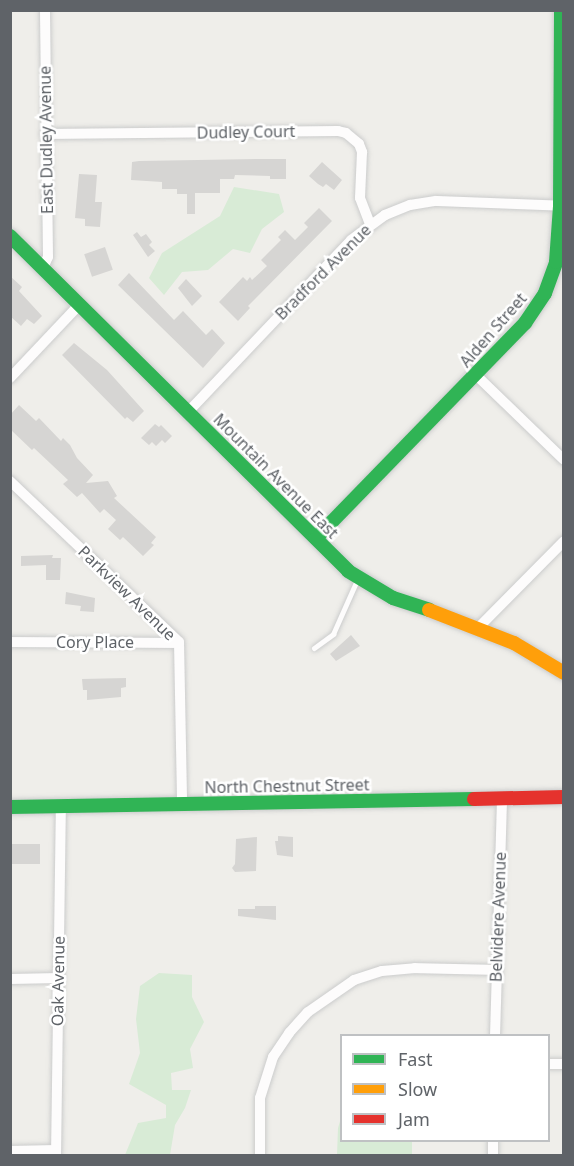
<!DOCTYPE html>
<html>
<head>
<meta charset="utf-8">
<style>
  body { margin:0 }
  #map { position:relative; width:574px; height:1166px; overflow:hidden; background:#efeeea; font-family:"Noto Sans",sans-serif }
  div>[style] { position:absolute }
  [style*='--x'] { left:calc(var(--x)*1px); top:calc(var(--y)*1px); width:calc(var(--w)*1px); rotate:calc(var(--a)*1deg) }
  .green>* { inset:0; background:#d8ebd6 }
  .building>* { inset:0; background:#d6d5d3; transform-origin:0 0 }
  .roads { filter:drop-shadow(0 0 2px #cbcccc) drop-shadow(0 0 2px #cbcccc) }
  .lane>* { height:5px; margin:-2.5px; padding:0 2.5px; transform-origin:2.5px; border-radius:2.5px; background:#fdfcfc }
  .street>* { height:10px; margin:-5px; padding:0 5px; transform-origin:5px; border-radius:5px; background:#fdfcfc }
  .fast>* { height:14px; margin:-7px; padding:0 7px; transform-origin:7px; border-radius:7px; background:#30b455 }
  .slow>* { height:14px; margin:-7px; padding:0 7px; transform-origin:7px; border-radius:7px; background:#ff9f0a }
  .jam>* { height:14px; margin:-7px; padding:0 7px; transform-origin:7px; border-radius:7px; background:#e5322d }
  span { translate:-50% -50%; white-space:nowrap; text-align:center; line-height:1.15; -webkit-text-stroke:5px #fff; paint-order:stroke }
  .street-label { font-size:16px; color:#5f6368 }
  .frame { position:absolute; inset:0; border:12px solid #5f6368; pointer-events:none }
  .legend { position:absolute; left:340px; top:1034px; width:210px; height:108px; box-sizing:border-box; background:#fff; border:2px solid #bfc1c3; margin:0; padding:8px 10px; list-style:none; font-size:18px; color:#5f6368 }
  .legend li { display:flex; align-items:center; gap:12px; height:30px }
  .legend b { width:30px; border:2px solid #bfc1c3 }
</style>
</head>
<body>
<div id="map">
  <div class="green">
    <i style="clip-path:polygon(234px 187px,279px 194px,284px 212px,262px 229px,250px 253px,233px 249px,208px 270px,182px 272px,164px 295px,149px 278px,162px 253px,220px 216px)"></i>
    <i style="clip-path:polygon(159px 973px,192px 975px,192px 997px,204px 1022px,190px 1049px,193px 1068px,171px 1073px,172px 1090px,191px 1090px,185px 1108px,175px 1125px,170px 1155px,125px 1155px,138px 1123px,166px 1118px,166px 1105px,129px 1084px,140px 1053px,136px 1019px,140px 986px)"></i>
    <i style="clip-path:polygon(341px 1118px,342px 1140px,412px 1141px,412px 1155px,337px 1155px,338px 1128px)"></i>
  </div>
  <div class="building">
    <i style="clip-path:polygon(257px 159px,286px 159px,286px 179px,270px 179px,270px 176px,235px 175px,234px 179px,220px 179px,220px 193px,195px 193px,195px 214px,187px 214px,187px 194px,177px 194px,177px 189px,162px 189px,162px 182px,131px 180px,132px 162px,139px 161px)"></i>
    <i style="clip-path:polygon(322px 162px,342px 180px,334px 190px,326px 184px,323px 187px,318px 184px,309px 176px)"></i>
    <i style="clip-path:polygon(79px 174px,97px 175px,95px 202px,102px 202px,100px 227px,85px 226px,85px 219px,75px 218px)"></i>
    <i style="clip-path:polygon(319px 208px,332px 221px,248px 306px,250px 308px,238px 321px,219px 302px,243px 277px,247px 281px,250px 277px,252px 280px,267px 266px,261px 260px,281px 240px,278px 237px,285px 230px,295px 240px,308px 227px,304px 223px)"></i>
    <i style="clip-path:polygon(137px 232px,141px 237px,146px 234px,152px 242px,149px 245px,155px 251px,148px 257px,133px 235px)"></i>
    <i style="left:105px;top:247px;width:24px;height:22px;rotate:71deg"></i>
    <i style="clip-path:polygon(129px 273px,174px 320px,183px 311px,206px 335px,212px 329px,225px 343px,203px 368px,118px 285px)"></i>
    <i style="clip-path:polygon(10px 276px,22px 287px,19px 291px,42px 316px,34px 324px,27px 319px,21px 326px,10px 316px)"></i>
    <i style="clip-path:polygon(186px 279px,202px 296px,192px 306px,178px 288px)"></i>
    <i style="clip-path:polygon(74px 343px,107px 370px,144px 411px,133px 422px,127px 417px,125px 419px,62px 355px)"></i>
    <i style="clip-path:polygon(19px 405px,36px 421px,39px 418px,61px 441px,63px 438px,70px 445px,77px 458px,93px 475px,86px 483px,108px 481px,117px 496px,114px 498px,156px 537px,151px 543px,154px 545px,143px 556px,123px 537px,120px 540px,108px 529px,116px 520px,104px 509px,100px 513px,82px 493px,77px 497px,63px 484px,68px 480px,34px 448px,32px 450px,10px 429px,10px 415px)"></i>
    <i style="clip-path:polygon(155px 424px,159px 427px,161px 425px,172px 436px,165px 443px,162px 440px,156px 446px,152px 442px,149px 445px,141px 438px)"></i>
    <i style="clip-path:polygon(53px 555px,52px 558px,61px 558px,60px 580px,46px 580px,46px 565px,21px 566px,21px 556px)"></i>
    <i style="clip-path:polygon(66px 592px,95px 598px,94px 612px,80px 611px,81px 606px,65px 604px)"></i>
    <i style="clip-path:polygon(351px 635px,360px 646px,336px 661px,330px 654px)"></i>
    <i style="clip-path:polygon(126px 678px,126px 687px,121px 688px,121px 697px,87px 700px,87px 690px,83px 690px,82px 679px)"></i>
    <i style="clip-path:polygon(278px 836px,293px 837px,293px 857px,277px 855px,275px 841px,278px 841px)"></i>
    <i style="clip-path:polygon(257px 837px,256px 871px,235px 872px,232px 868px,235px 864px,236px 839px)"></i>
    <i style="left:10px;top:844px;width:30px;height:20px"></i>
    <i style="clip-path:polygon(255px 906px,276px 906px,276px 920px,238px 916px,238px 909px,255px 909px)"></i>
  </div>
  <div class="roads">
    <div class="lane">
      <i style="--x:314;--y:648;--w:24;--a:-36"></i>
      <i style="--x:333;--y:634;--w:59;--a:-66"></i>
    </div>
    <div class="street">
      <i style="--x:45;--y:134;--w:293;--a:-0.6"></i>
      <i style="--x:338;--y:131;--w:8;--a:14"></i>
      <i style="--x:346;--y:133;--w:17;--a:40"></i>
      <i style="--x:359;--y:144;--w:9;--a:69"></i>
      <i style="--x:362;--y:152;--w:46;--a:92.5"></i>
      <i style="--x:360;--y:198;--w:28;--a:69"></i>
      <i style="--x:43;--y:268;--w:12;--a:-66"></i>
      <i style="--x:48;--y:257;--w:247;--a:-90.7"></i>
      <i style="--x:476;--y:375;--w:122;--a:44"></i>
      <i style="--x:10;--y:378;--w:102;--a:-46.6"></i>
      <i style="--x:188;--y:412;--w:237;--a:-46.5"></i>
      <i style="--x:351;--y:240;--w:42;--a:-36.3"></i>
      <i style="--x:385;--y:215;--w:27;--a:-22"></i>
      <i style="--x:410;--y:205;--w:26;--a:-9"></i>
      <i style="--x:436;--y:201;--w:128;--a:2.2"></i>
      <i style="--x:10;--y:481;--w:233;--a:43.6"></i>
      <i style="--x:179;--y:642;--w:162;--a:88.9"></i>
      <i style="--x:478;--y:628;--w:122;--a:-45.3"></i>
      <i style="--x:10;--y:642;--w:169;--a:0.3"></i>
      <i style="--x:10;--y:979;--w:49;--a:-1.2"></i>
      <i style="--x:495;--y:1036;--w:238;--a:-88.3"></i>
      <i style="--x:548;--y:1064;--w:16;--a:0"></i>
      <i style="--x:10;--y:1151;--w:46;--a:-1.2"></i>
      <i style="--x:56;--y:1156;--w:349;--a:-89.2"></i>
      <i style="--x:260;--y:1156;--w:58;--a:-90"></i>
      <i style="--x:260;--y:1098;--w:43;--a:-72.4"></i>
      <i style="--x:273;--y:1057;--w:29;--a:-56"></i>
      <i style="--x:289;--y:1033;--w:28;--a:-48"></i>
      <i style="--x:308;--y:1012;--w:56;--a:-34.8"></i>
      <i style="--x:354;--y:980;--w:29;--a:-18"></i>
      <i style="--x:382;--y:971;--w:33;--a:-5"></i>
      <i style="--x:415;--y:968;--w:80;--a:1.4"></i>
      <i style="--x:493;--y:1156;--w:16;--a:-90"></i>
    </div>
    <div class="fast">
      <i style="--x:10;--y:236;--w:476;--a:44.7"></i>
      <i style="--x:348;--y:571;--w:52;--a:31"></i>
      <i style="--x:393;--y:598;--w:38;--a:18"></i>
      <i style="--x:316;--y:538;--w:300;--a:-45.8"></i>
      <i style="--x:525;--y:323;--w:36;--a:-56"></i>
      <i style="--x:545;--y:293;--w:33;--a:-70"></i>
      <i style="--x:556;--y:262;--w:56;--a:-85.9"></i>
      <i style="--x:560;--y:206;--w:196;--a:-89.7"></i>
      <i style="--x:10;--y:807;--w:464;--a:-1"></i>
    </div>
    <div class="slow">
      <i style="--x:429;--y:610;--w:91;--a:21.2"></i>
      <i style="--x:514;--y:643;--w:58;--a:31"></i>
    </div>
    <div class="jam">
      <i style="--x:474;--y:799;--w:90;--a:-1.3"></i>
    </div>
  </div>
  <div class="street-label">
    <span style="left:246px;top:132px;rotate:-1deg">Dudley Court</span>
    <span style="left:46px;top:140px;rotate:-91deg">East Dudley Avenue</span>
    <span style="left:323px;top:272px;rotate:-45deg">Bradford Avenue</span>
    <span style="left:493px;top:330px;rotate:-49deg">Alden Street</span>
    <span style="left:276px;top:476px;rotate:45deg">Mountain Avenue East</span>
    <span style="left:127px;top:593px;rotate:44deg">Parkview Avenue</span>
    <span style="left:95px;top:642px">Cory Place</span>
    <span style="left:287px;top:786px;rotate:-1deg">North Chestnut Street</span>
    <span style="left:498px;top:917px;rotate:-88deg">Belvidere Avenue</span>
    <span style="left:58px;top:981px;rotate:-89deg">Oak Avenue</span>
  </div>
  <div class="frame"></div>
  <ul class="legend">
  <li><b style="height:8px;background:#30b455"></b>Fast</li>
  <li><b style="height:8px;background:#ff9f0a"></b>Slow</li>
  <li><b style="height:8px;background:#e5322d"></b>Jam</li>
  </ul>
</div>
</body>
</html>
